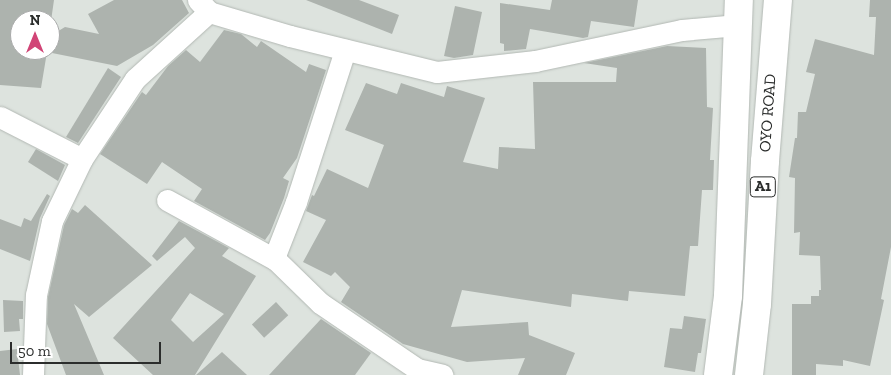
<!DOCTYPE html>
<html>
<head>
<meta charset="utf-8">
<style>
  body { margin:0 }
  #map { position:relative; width:891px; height:375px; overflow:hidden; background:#dde3de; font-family:"Zilla Slab",serif }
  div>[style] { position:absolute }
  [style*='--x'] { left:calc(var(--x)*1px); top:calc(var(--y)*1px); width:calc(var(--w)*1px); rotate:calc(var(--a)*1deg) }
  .building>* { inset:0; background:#adb3ae; transform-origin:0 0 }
  .roads { filter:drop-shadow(0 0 1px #b2b8b3) drop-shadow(0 0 1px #b2b8b3) }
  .street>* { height:21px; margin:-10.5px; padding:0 10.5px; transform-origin:10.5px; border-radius:10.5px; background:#fff }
  .highway>* { height:28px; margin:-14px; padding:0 14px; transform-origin:14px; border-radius:14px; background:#fff }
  span { translate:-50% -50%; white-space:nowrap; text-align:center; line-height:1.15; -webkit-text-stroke:4px #fff; paint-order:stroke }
  .shield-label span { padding:1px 4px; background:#fff; border:1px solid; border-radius:4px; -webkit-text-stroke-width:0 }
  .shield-label { font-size:15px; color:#2b2d2c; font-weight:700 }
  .street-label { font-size:16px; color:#2b2d2c }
  .north { position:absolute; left:10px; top:10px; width:50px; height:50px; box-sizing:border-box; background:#fff; border:1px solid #aaabab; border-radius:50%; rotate:0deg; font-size:14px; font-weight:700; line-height:20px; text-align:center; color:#2b2d2c }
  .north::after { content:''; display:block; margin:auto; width:18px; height:22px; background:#d14476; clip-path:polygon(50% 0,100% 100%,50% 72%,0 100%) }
  .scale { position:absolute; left:10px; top:342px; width:151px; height:22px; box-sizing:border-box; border:2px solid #2b2d2c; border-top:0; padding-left:6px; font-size:15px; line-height:18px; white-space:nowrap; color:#2b2d2c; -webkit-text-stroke:4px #fff; paint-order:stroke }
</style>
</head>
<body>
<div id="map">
  <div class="building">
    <i style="clip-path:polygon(0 0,54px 0,50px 28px,50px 20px,20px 20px,20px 50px,50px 50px,50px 36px,65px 27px,99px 34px,88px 14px,114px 0,182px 0,189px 13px,153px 45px,117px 66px,47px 52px,41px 88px,0 85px)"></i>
    <i style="clip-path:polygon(306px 0,359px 0,399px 15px,392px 34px)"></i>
    <i style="clip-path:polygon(552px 0,638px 0,634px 27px,591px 21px,588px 37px,583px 38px,530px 29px,526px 49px,504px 51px,504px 44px,500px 43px,500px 3px,550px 10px)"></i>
    <i style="clip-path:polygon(870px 0,891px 0,891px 247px,881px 299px,884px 300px,870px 366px,843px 360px,843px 366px,816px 364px,816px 375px,792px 375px,792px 304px,811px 304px,811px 296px,819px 296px,819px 290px,821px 290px,820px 256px,799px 255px,800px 232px,794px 233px,795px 178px,789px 177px,795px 138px,797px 138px,798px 112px,806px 112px,815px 74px,806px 72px,815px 39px,874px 55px,876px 17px,869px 17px)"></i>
    <i style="clip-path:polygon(455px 6px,482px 12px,473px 55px,454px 58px,444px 56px)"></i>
    <i style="clip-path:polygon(224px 30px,241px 34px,257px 47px,261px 41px,306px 72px,309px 64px,326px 70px,297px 158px,283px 178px,289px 181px,284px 198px,270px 233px,265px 240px,194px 201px,202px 189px,162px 162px,147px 184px,100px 154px,142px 92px,146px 95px,168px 66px,186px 50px,200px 62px)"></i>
    <i style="clip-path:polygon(667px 46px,706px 48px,707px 107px,713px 108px,710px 160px,714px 160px,713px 190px,702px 190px,698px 246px,690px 246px,685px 296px,629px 291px,628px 301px,572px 294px,571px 307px,462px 290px,451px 327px,528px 322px,529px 335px,575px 353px,566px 375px,518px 375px,525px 358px,467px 362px,403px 344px,341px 302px,350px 287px,335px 272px,331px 276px,303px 262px,326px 220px,306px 211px,312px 195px,314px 196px,327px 169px,368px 188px,384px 145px,345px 130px,366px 83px,397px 94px,401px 83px,444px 97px,447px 86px,485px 98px,463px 162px,498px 169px,499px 147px,535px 149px,533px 82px,616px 82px,617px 68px,584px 63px)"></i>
    <i style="clip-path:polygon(108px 68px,121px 77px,78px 143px,66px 137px)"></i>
    <i style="clip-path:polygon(36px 149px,65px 165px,58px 181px,28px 162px)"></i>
    <i style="clip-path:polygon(47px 194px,50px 196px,40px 218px,30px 261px,0 249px,0 219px,21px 227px,24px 218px,31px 221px)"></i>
    <i style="clip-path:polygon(85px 205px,152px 265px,89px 317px,74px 304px,104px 375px,66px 375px,47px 324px,48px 297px,64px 225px,72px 209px,78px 213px)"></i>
    <i style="clip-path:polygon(evenodd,179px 221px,229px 248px,222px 256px,256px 276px,195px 375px,153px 375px,113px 338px,195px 248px,185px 237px,157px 261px,152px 256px,179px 221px,190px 293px,224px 314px,193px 342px,171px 320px,190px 293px)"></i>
    <i style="clip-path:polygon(3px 300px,23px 301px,23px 319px,19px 319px,20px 331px,4px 332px)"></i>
    <i style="left:276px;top:302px;width:18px;height:33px;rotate:47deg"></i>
    <i style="clip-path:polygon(684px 316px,706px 319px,701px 353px,698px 353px,695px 372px,664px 367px,670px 328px,682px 329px)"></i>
    <i style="clip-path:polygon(321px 319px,371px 353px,355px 375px,269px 375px)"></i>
    <i style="clip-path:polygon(17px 349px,20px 375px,0 375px,0 351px)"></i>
    <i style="clip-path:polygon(222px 352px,247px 375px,196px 375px)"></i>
  </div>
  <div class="roads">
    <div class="street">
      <i style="--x:198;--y:0;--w:16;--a:47"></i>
      <i style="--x:209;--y:12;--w:84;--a:16.5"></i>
      <i style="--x:290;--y:36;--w:151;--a:13.8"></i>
      <i style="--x:437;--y:72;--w:99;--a:-6.4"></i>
      <i style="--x:535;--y:61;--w:150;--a:-11.9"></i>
      <i style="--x:682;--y:30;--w:56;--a:-5.1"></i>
      <i style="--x:0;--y:117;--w:92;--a:27.1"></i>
      <i style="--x:167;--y:200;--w:124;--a:28.8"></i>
      <i style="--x:276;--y:260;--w:62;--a:44.3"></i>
      <i style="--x:320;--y:303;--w:117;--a:34.2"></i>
      <i style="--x:417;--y:369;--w:26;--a:13"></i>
      <i style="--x:276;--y:260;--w:7;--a:-90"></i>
      <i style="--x:276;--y:253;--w:55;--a:-68.6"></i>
      <i style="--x:296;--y:202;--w:160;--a:-72.1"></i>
      <i style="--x:33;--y:375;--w:80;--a:-87.9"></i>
      <i style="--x:36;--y:295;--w:76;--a:-77.8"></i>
      <i style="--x:52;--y:221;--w:69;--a:-64.2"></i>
      <i style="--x:82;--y:159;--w:96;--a:-56.5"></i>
      <i style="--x:135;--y:79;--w:100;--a:-42.2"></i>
    </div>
    <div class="highway">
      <i style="--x:718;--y:375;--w:80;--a:-82.8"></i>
      <i style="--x:728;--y:296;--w:296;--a:-87.9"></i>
      <i style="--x:749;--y:375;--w:71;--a:-83.6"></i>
      <i style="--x:757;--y:304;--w:143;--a:-86.8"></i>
      <i style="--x:765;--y:161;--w:162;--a:-85.4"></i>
    </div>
  </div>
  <div class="shield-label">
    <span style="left:763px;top:187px">A1</span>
  </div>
  <div class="street-label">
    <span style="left:768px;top:113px;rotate:-86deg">OYO ROAD</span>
  </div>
  <div class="north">N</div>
  <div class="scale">50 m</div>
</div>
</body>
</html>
